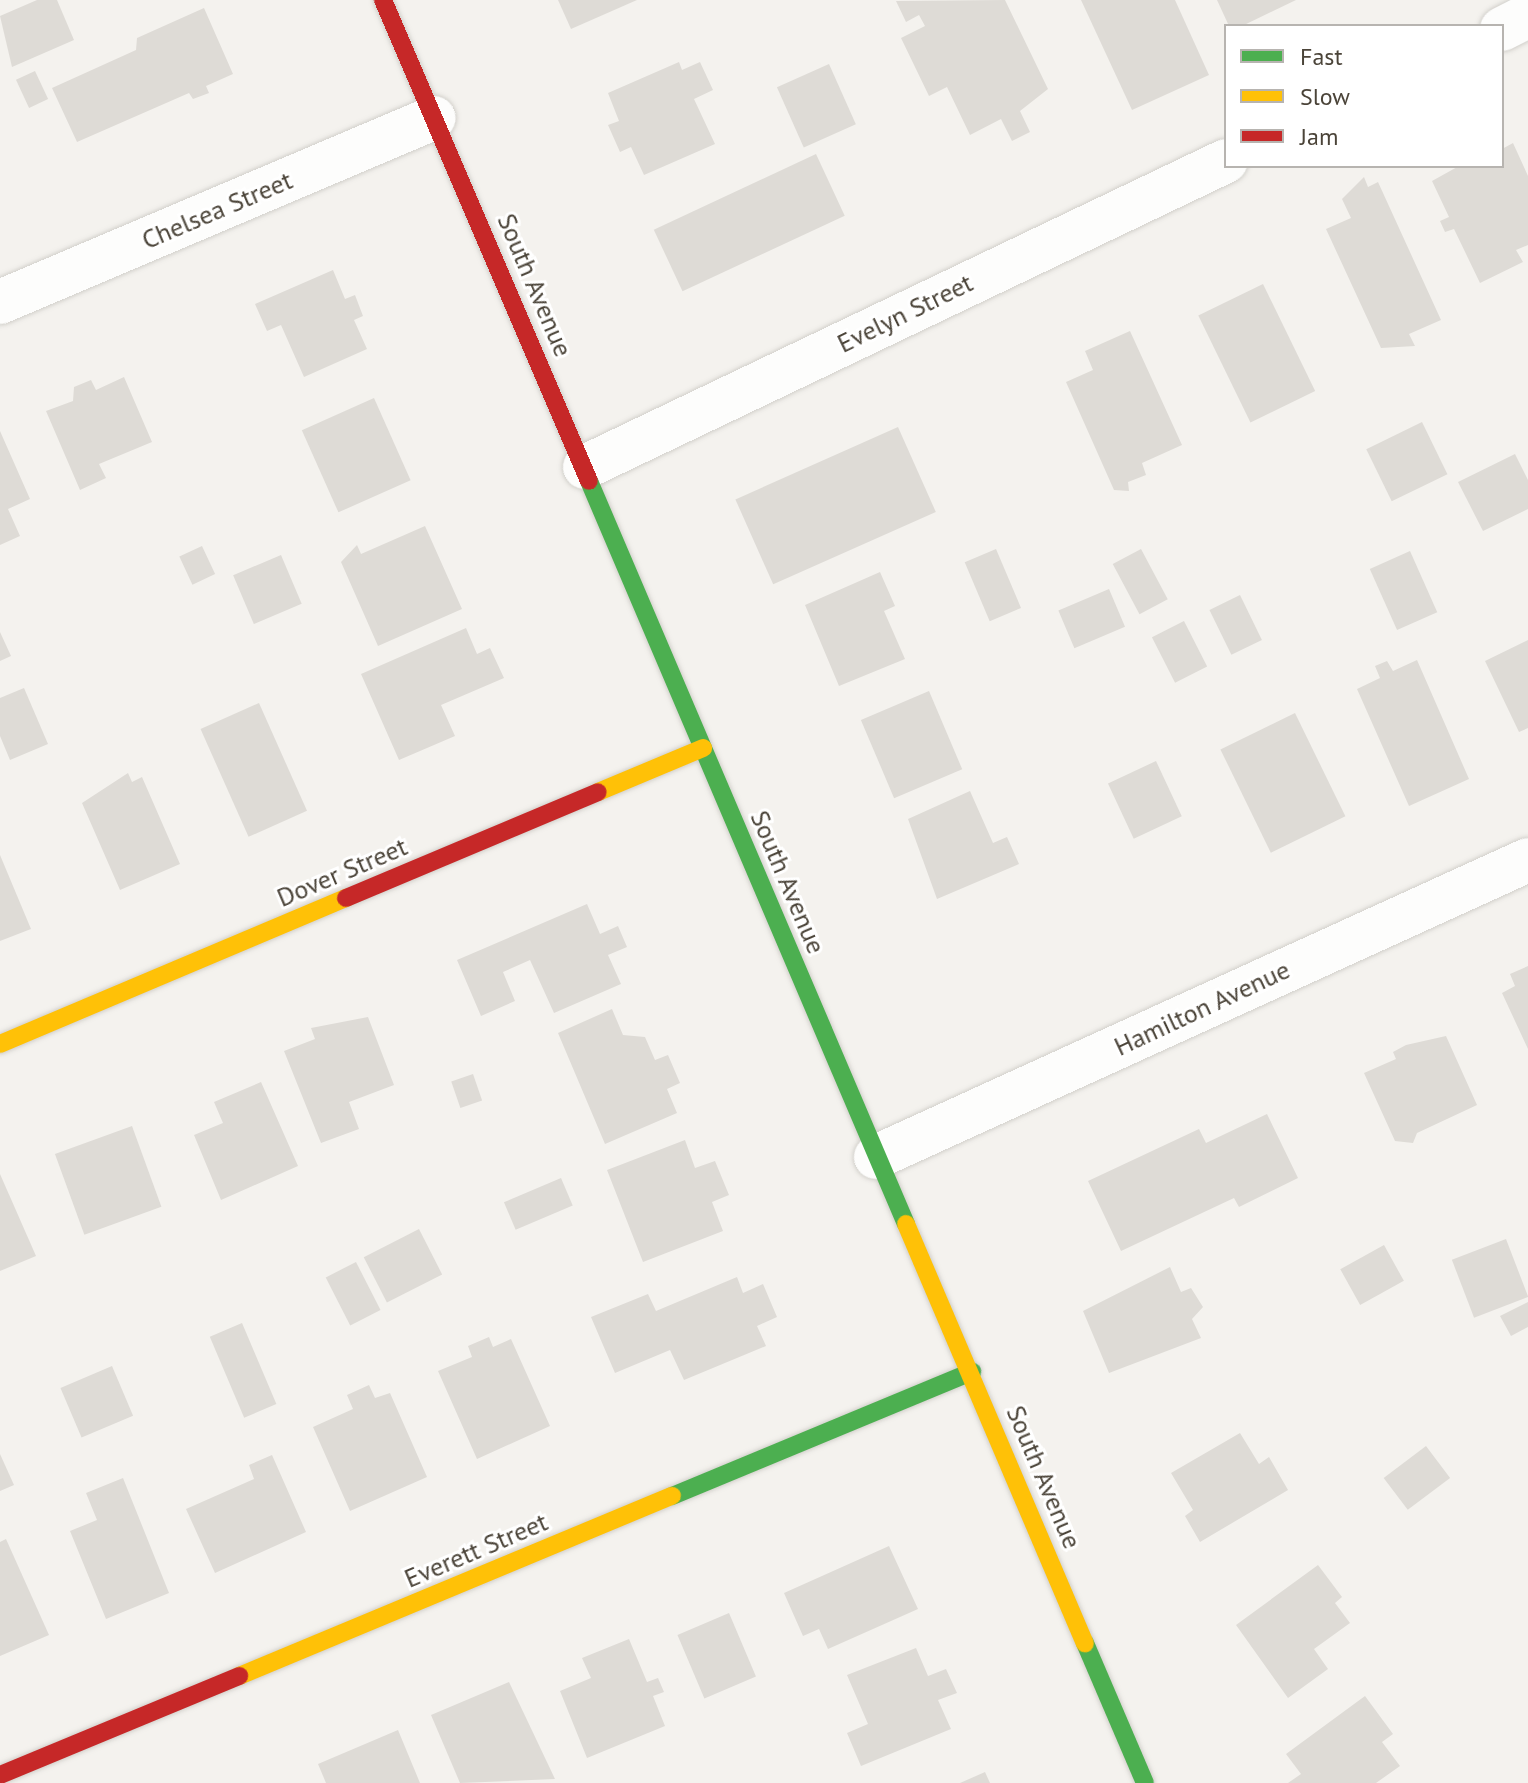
<!DOCTYPE html>
<html>
<head>
<meta charset="utf-8">
<style>
  body { margin:0 }
  #map { position:relative; width:1528px; height:1783px; overflow:hidden; background:#f4f2ee; font-family:"PT Sans",sans-serif }
  div>[style] { position:absolute }
  [style*='--x'] { left:calc(var(--x)*1px); top:calc(var(--y)*1px); width:calc(var(--w)*1px); rotate:calc(var(--a)*1deg) }
  .building>* { inset:0; background:#dedbd6; transform-origin:0 0 }
  .roads { filter:drop-shadow(0 0 2px #d2d0cb) drop-shadow(0 0 2px #d2d0cb) }
  .street>* { height:44px; margin:-22px; padding:0 22px; transform-origin:22px; border-radius:22px; background:#fdfdfc }
  .fast>* { height:18px; margin:-9px; padding:0 9px; transform-origin:9px; border-radius:9px; background:#4caf50 }
  .slow>* { height:18px; margin:-9px; padding:0 9px; transform-origin:9px; border-radius:9px; background:#ffc107 }
  .jam>* { height:18px; margin:-9px; padding:0 9px; transform-origin:9px; border-radius:9px; background:#c62828 }
  span { translate:-50% -50%; white-space:nowrap; text-align:center; line-height:1.15; -webkit-text-stroke:6px #fff; paint-order:stroke }
  .street-label { font-size:26px; color:#4b4439 }
  .legend { position:absolute; left:1224px; top:24px; width:280px; height:144px; box-sizing:border-box; background:#fff; border:2px solid #b7b4b0; margin:0; padding:10px 14px; list-style:none; font-size:24px; color:#4b4439 }
  .legend li { display:flex; align-items:center; gap:16px; height:40px }
  .legend b { width:40px; border:2px solid #b7b4b0 }
</style>
</head>
<body>
<div id="map">
  <div class="building">
    <i style="clip-path:polygon(37px 0,57px 0,74px 40px,12px 67px,0 16px)"></i>
    <i style="clip-path:polygon(558px 0,637px 0,571px 29px)"></i>
    <i style="clip-path:polygon(1005px 0,1048px 89px,1020px 111px,1030px 132px,1012px 141px,1001px 119px,970px 135px,947px 87px,929px 96px,901px 38px,925px 26px,919px 15px,906px 22px,896px 1px)"></i>
    <i style="clip-path:polygon(1081px 0,1175px 0,1209px 75px,1132px 110px)"></i>
    <i style="clip-path:polygon(1217px 0,1296px 0,1242px 26px,1229px 26px)"></i>
    <i style="clip-path:polygon(204px 8px,233px 74px,206px 86px,209px 93px,193px 99px,189px 93px,77px 142px,52px 88px,136px 50px,137px 38px)"></i>
    <i style="clip-path:polygon(679px 62px,682px 70px,700px 62px,713px 90px,694px 99px,715px 144px,644px 175px,631px 147px,620px 152px,608px 125px,619px 121px,608px 93px)"></i>
    <i style="left:829px;top:64px;width:66px;height:57px;rotate:66deg"></i>
    <i style="left:35px;top:71px;width:31px;height:21px;rotate:65deg"></i>
    <i style="clip-path:polygon(1513px 143px,1528px 176px,1528px 245px,1516px 250px,1523px 262px,1480px 283px,1454px 229px,1445px 232px,1440px 221px,1449px 217px,1432px 181px,1459px 166px,1502px 166px,1502px 149px)"></i>
    <i style="left:816px;top:154px;width:68px;height:179px;rotate:65deg"></i>
    <i style="clip-path:polygon(1364px 177px,1368px 187px,1378px 182px,1441px 320px,1409px 334px,1415px 346px,1381px 348px,1326px 229px,1351px 218px,1342px 199px)"></i>
    <i style="clip-path:polygon(333px 270px,345px 299px,355px 295px,363px 316px,354px 320px,367px 349px,304px 377px,281px 325px,267px 331px,255px 304px)"></i>
    <i style="left:1263px;top:284px;width:119px;height:72px;rotate:64deg"></i>
    <i style="clip-path:polygon(1130px 331px,1182px 445px,1142px 463px,1146px 475px,1128px 482px,1129px 491px,1114px 490px,1066px 382px,1093px 370px,1085px 351px)"></i>
    <i style="clip-path:polygon(124px 377px,152px 442px,99px 464px,106px 478px,80px 490px,46px 411px,73px 401px,74px 387px,91px 380px,96px 390px)"></i>
    <i style="left:374px;top:398px;width:90px;height:79px;rotate:66deg"></i>
    <i style="left:1422px;top:422px;width:58px;height:62px;rotate:64deg"></i>
    <i style="left:898px;top:427px;width:93px;height:178px;rotate:66deg"></i>
    <i style="clip-path:polygon(0 431px,30px 499px,8px 509px,20px 536px,0 545px)"></i>
    <i style="clip-path:polygon(1515px 454px,1528px 480px,1528px 509px,1483px 531px,1458px 482px)"></i>
    <i style="clip-path:polygon(425px 526px,462px 609px,378px 646px,341px 562px,357px 545px,361px 554px)"></i>
    <i style="left:202px;top:546px;width:31px;height:25px;rotate:65deg"></i>
    <i style="left:996px;top:549px;width:64px;height:34px;rotate:67deg"></i>
    <i style="left:1141px;top:549px;width:57px;height:32px;rotate:62deg"></i>
    <i style="left:1410px;top:551px;width:67px;height:44px;rotate:66deg"></i>
    <i style="left:281px;top:555px;width:53px;height:52px;rotate:67deg"></i>
    <i style="clip-path:polygon(880px 572px,895px 606px,884px 611px,905px 659px,839px 686px,805px 605px)"></i>
    <i style="left:1109px;top:589px;width:41px;height:55px;rotate:67deg"></i>
    <i style="left:1240px;top:595px;width:50px;height:34px;rotate:64deg"></i>
    <i style="left:1184px;top:621px;width:51px;height:36px;rotate:63deg"></i>
    <i style="clip-path:polygon(466px 628px,477px 654px,490px 648px,504px 678px,441px 705px,455px 736px,399px 760px,361px 674px)"></i>
    <i style="clip-path:polygon(0 632px,11px 656px,0 661px)"></i>
    <i style="clip-path:polygon(1528px 640px,1528px 728px,1519px 732px,1485px 661px)"></i>
    <i style="clip-path:polygon(1417px 660px,1469px 779px,1409px 806px,1357px 689px,1380px 678px,1375px 666px,1387px 661px,1393px 671px)"></i>
    <i style="clip-path:polygon(24px 688px,48px 744px,10px 760px,0 736px,0 698px)"></i>
    <i style="left:929px;top:691px;width:85px;height:74px;rotate:67deg"></i>
    <i style="left:259px;top:703px;width:118px;height:64px;rotate:66deg"></i>
    <i style="left:1295px;top:713px;width:115px;height:83px;rotate:64deg"></i>
    <i style="left:1156px;top:761px;width:61px;height:53px;rotate:65deg"></i>
    <i style="clip-path:polygon(128px 773px,132px 782px,142px 777px,180px 864px,120px 890px,82px 803px)"></i>
    <i style="clip-path:polygon(970px 791px,993px 843px,1007px 837px,1019px 864px,937px 899px,908px 819px)"></i>
    <i style="clip-path:polygon(0 855px,31px 929px,0 941px)"></i>
    <i style="clip-path:polygon(587px 904px,600px 934px,618px 926px,627px 947px,608px 955px,621px 984px,554px 1013px,530px 960px,503px 972px,515px 1001px,481px 1016px,457px 960px)"></i>
    <i style="clip-path:polygon(1528px 966px,1528px 1049px,1502px 993px,1515px 986px,1510px 974px)"></i>
    <i style="clip-path:polygon(612px 1009px,623px 1035px,645px 1037px,655px 1060px,668px 1055px,680px 1083px,667px 1089px,677px 1113px,605px 1144px,558px 1033px)"></i>
    <i style="clip-path:polygon(368px 1017px,394px 1085px,349px 1102px,359px 1129px,321px 1143px,284px 1051px,315px 1039px,311px 1028px)"></i>
    <i style="clip-path:polygon(1446px 1036px,1477px 1105px,1417px 1133px,1413px 1143px,1395px 1141px,1364px 1073px,1396px 1059px,1393px 1052px,1406px 1045px)"></i>
    <i style="left:473px;top:1074px;width:28px;height:23px;rotate:71deg"></i>
    <i style="clip-path:polygon(261px 1082px,298px 1166px,221px 1200px,194px 1135px,223px 1123px,214px 1102px)"></i>
    <i style="clip-path:polygon(1267px 1114px,1298px 1178px,1239px 1207px,1234px 1198px,1121px 1251px,1088px 1181px,1199px 1129px,1206px 1143px)"></i>
    <i style="left:132px;top:1126px;width:86px;height:82px;rotate:70deg"></i>
    <i style="clip-path:polygon(685px 1140px,695px 1168px,715px 1161px,729px 1195px,712px 1202px,723px 1231px,643px 1262px,607px 1170px)"></i>
    <i style="clip-path:polygon(0 1174px,36px 1256px,0 1271px)"></i>
    <i style="left:561px;top:1178px;width:30px;height:62px;rotate:67deg"></i>
    <i style="left:419px;top:1229px;width:51px;height:62px;rotate:63deg"></i>
    <i style="left:1506px;top:1239px;width:62px;height:58px;rotate:69deg"></i>
    <i style="left:1384px;top:1245px;width:41px;height:50px;rotate:61deg"></i>
    <i style="left:356px;top:1262px;width:54px;height:34px;rotate:63deg"></i>
    <i style="clip-path:polygon(1170px 1267px,1181px 1292px,1191px 1288px,1203px 1307px,1192px 1319px,1201px 1338px,1109px 1373px,1083px 1311px)"></i>
    <i style="clip-path:polygon(737px 1277px,743px 1293px,763px 1284px,777px 1317px,757px 1326px,766px 1346px,684px 1380px,670px 1350px,615px 1373px,591px 1317px,648px 1294px,656px 1311px)"></i>
    <i style="clip-path:polygon(1528px 1302px,1528px 1327px,1511px 1336px,1500px 1316px)"></i>
    <i style="left:242px;top:1323px;width:88px;height:35px;rotate:67deg"></i>
    <i style="clip-path:polygon(489px 1337px,493px 1347px,511px 1339px,550px 1426px,477px 1459px,438px 1371px,472px 1357px,468px 1346px)"></i>
    <i style="left:112px;top:1366px;width:54px;height:56px;rotate:67deg"></i>
    <i style="clip-path:polygon(369px 1385px,375px 1398px,390px 1393px,427px 1477px,350px 1511px,313px 1427px,353px 1409px,347px 1395px)"></i>
    <i style="clip-path:polygon(1240px 1433px,1259px 1464px,1269px 1457px,1288px 1490px,1200px 1542px,1185px 1516px,1193px 1510px,1171px 1473px)"></i>
    <i style="left:1426px;top:1446px;width:40px;height:53px;rotate:53deg"></i>
    <i style="clip-path:polygon(0 1454px,14px 1485px,0 1491px)"></i>
    <i style="clip-path:polygon(272px 1455px,306px 1532px,215px 1573px,186px 1509px,254px 1479px,249px 1465px)"></i>
    <i style="clip-path:polygon(123px 1478px,169px 1593px,106px 1619px,70px 1531px,97px 1520px,86px 1493px)"></i>
    <i style="clip-path:polygon(6px 1539px,49px 1635px,0 1656px,0 1542px)"></i>
    <i style="clip-path:polygon(889px 1546px,918px 1609px,828px 1649px,819px 1629px,803px 1636px,784px 1593px)"></i>
    <i style="clip-path:polygon(1318px 1565px,1342px 1597px,1335px 1603px,1350px 1623px,1314px 1649px,1328px 1669px,1288px 1698px,1236px 1625px)"></i>
    <i style="left:729px;top:1613px;width:69px;height:56px;rotate:67deg"></i>
    <i style="clip-path:polygon(629px 1639px,647px 1682px,658px 1678px,664px 1692px,653px 1696px,665px 1726px,587px 1758px,560px 1691px,591px 1678px,582px 1658px)"></i>
    <i style="clip-path:polygon(916px 1648px,928px 1676px,946px 1669px,957px 1693px,938px 1700px,951px 1729px,861px 1766px,847px 1733px,868px 1724px,847px 1675px)"></i>
    <i style="clip-path:polygon(509px 1682px,555px 1779px,460px 1783px,431px 1715px)"></i>
    <i style="clip-path:polygon(1365px 1696px,1393px 1734px,1382px 1742px,1400px 1766px,1376px 1783px,1288px 1783px,1301px 1774px,1286px 1754px)"></i>
    <i style="clip-path:polygon(398px 1730px,420px 1783px,326px 1783px,318px 1764px)"></i>
    <i style="clip-path:polygon(985px 1772px,990px 1783px,960px 1783px)"></i>
  </div>
  <div class="roads">
    <div class="street">
      <i style="--x:1502;--y:29;--w:29;--a:-27"></i>
      <i style="--x:0;--y:302;--w:471;--a:-23"></i>
      <i style="--x:585;--y:467;--w:710;--a:-25.52"></i>
      <i style="--x:876;--y:1157;--w:716;--a:-24.49"></i>
    </div>
    <div class="fast">
      <i style="--x:589;--y:481;--w:808;--a:66.89"></i>
      <i style="--x:672;--y:1496;--w:325;--a:-22.5"></i>
      <i style="--x:1085;--y:1643;--w:152;--a:66.8"></i>
    </div>
    <div class="slow">
      <i style="--x:598;--y:792;--w:114;--a:-22.7"></i>
      <i style="--x:0;--y:1044;--w:376;--a:-22.9"></i>
      <i style="--x:906;--y:1224;--w:456;--a:66.9"></i>
      <i style="--x:239;--y:1676;--w:469;--a:-22.6"></i>
    </div>
    <div class="jam">
      <i style="--x:383;--y:0;--w:523;--a:66.82"></i>
      <i style="--x:346;--y:898;--w:273;--a:-22.8"></i>
      <i style="--x:0;--y:1775;--w:259;--a:-22.5"></i>
    </div>
  </div>
  <div class="street-label">
    <span style="left:217px;top:210px;rotate:-23deg">Chelsea Street</span>
    <span style="left:535px;top:285px;rotate:67deg">South Avenue</span>
    <span style="left:905px;top:313px;rotate:-26deg">Evelyn Street</span>
    <span style="left:342px;top:872px;rotate:-23deg">Dover Street</span>
    <span style="left:788px;top:882px;rotate:67deg">South Avenue</span>
    <span style="left:1202px;top:1008px;rotate:-25deg">Hamilton Avenue</span>
    <span style="left:1044px;top:1477px;rotate:67deg">South Avenue</span>
    <span style="left:476px;top:1550px;rotate:-23deg">Everett Street</span>
  </div>
  <ul class="legend">
  <li><b style="height:10px;background:#4caf50"></b>Fast</li>
  <li><b style="height:10px;background:#ffc107"></b>Slow</li>
  <li><b style="height:10px;background:#c62828"></b>Jam</li>
  </ul>
</div>
</body>
</html>
